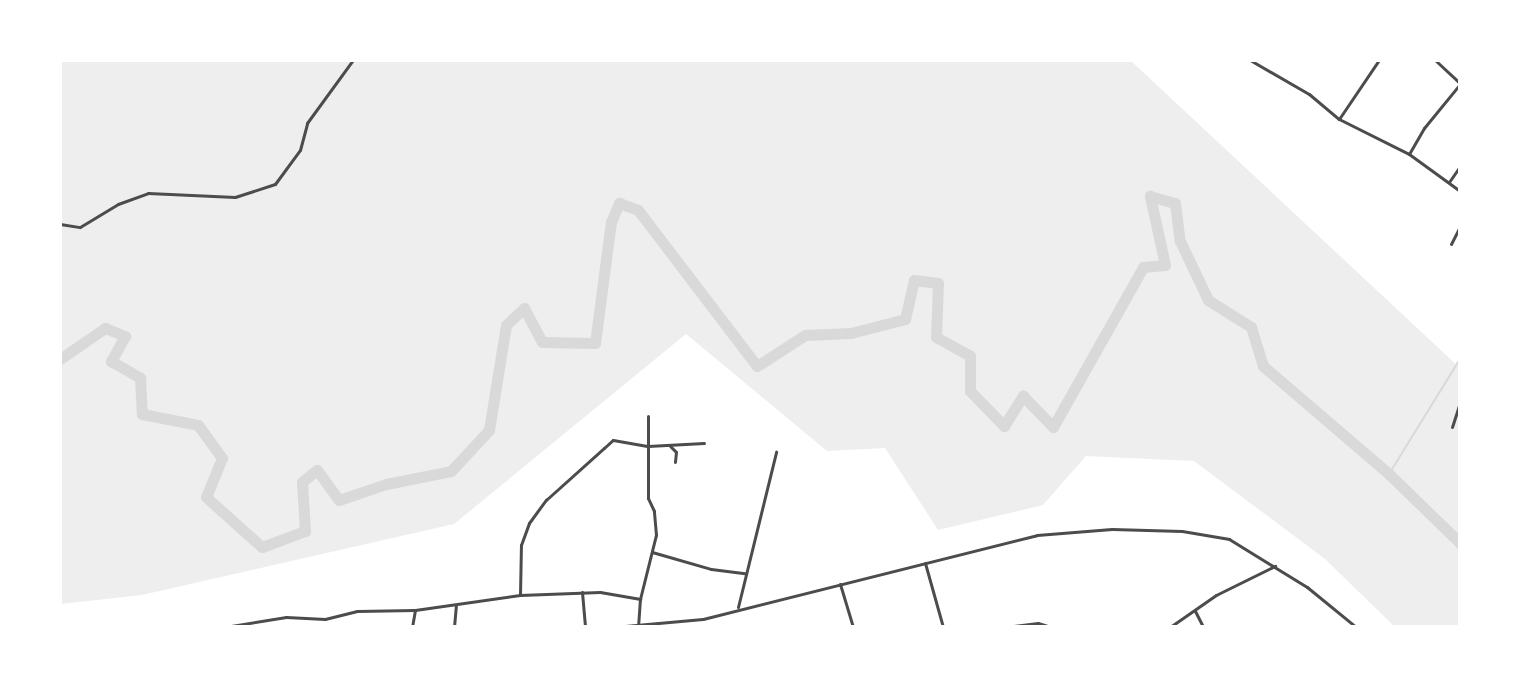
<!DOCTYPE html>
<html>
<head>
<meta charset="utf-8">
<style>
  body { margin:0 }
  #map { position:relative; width:1520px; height:687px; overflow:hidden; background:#fff; font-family:"PT Sans",sans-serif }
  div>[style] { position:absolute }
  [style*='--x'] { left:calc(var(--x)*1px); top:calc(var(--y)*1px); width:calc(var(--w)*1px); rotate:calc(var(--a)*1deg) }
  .green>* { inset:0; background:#eee }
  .stream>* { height:2px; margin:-1px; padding:0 1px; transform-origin:1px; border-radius:1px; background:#d9d9d9 }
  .river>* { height:11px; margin:-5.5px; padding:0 5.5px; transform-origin:5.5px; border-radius:5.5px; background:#d9d9d9 }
  .minor>* { height:3px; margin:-1.5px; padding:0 1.5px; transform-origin:1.5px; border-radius:1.5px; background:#4c4c4c }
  span { translate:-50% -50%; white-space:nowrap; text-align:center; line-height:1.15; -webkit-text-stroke:6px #fff; paint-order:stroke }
  .frame { position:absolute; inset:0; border:62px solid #fff; pointer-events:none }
</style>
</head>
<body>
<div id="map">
  <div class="green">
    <i style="clip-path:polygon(60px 60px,1130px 60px,1460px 368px,1460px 627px,1395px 627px,1325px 559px,1194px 461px,1086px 456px,1043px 505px,938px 530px,885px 448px,827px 451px,686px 334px,454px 524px,142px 595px,60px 604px)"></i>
  </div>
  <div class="stream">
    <i style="--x:1389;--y:474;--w:135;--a:-58.3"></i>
  </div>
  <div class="river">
    <i style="--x:60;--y:359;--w:55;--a:-34.6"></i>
    <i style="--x:105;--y:328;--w:22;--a:22"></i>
    <i style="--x:125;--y:336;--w:29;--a:119"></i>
    <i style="--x:111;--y:361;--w:34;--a:30"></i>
    <i style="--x:140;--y:378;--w:36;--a:87"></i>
    <i style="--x:142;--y:414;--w:57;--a:11.1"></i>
    <i style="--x:198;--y:425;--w:41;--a:54"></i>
    <i style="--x:222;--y:458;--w:42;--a:112.3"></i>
    <i style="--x:206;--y:497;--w:75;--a:41.8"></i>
    <i style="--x:262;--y:547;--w:46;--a:-20.4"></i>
    <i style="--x:305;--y:531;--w:49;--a:-93.5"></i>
    <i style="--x:302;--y:482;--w:19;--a:-39"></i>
    <i style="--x:317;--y:470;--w:37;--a:54"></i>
    <i style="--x:339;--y:500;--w:50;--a:-18.8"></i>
    <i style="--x:386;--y:484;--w:66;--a:-11.3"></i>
    <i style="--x:451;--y:471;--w:56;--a:-47.2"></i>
    <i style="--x:489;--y:430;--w:106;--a:-80.8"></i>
    <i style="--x:506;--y:325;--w:25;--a:-43"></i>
    <i style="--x:524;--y:308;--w:38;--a:62"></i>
    <i style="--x:542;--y:342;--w:53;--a:1.1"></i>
    <i style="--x:595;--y:343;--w:122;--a:-82.5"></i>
    <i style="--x:611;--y:222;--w:21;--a:-67"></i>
    <i style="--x:619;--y:203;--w:20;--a:20"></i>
    <i style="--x:638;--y:210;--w:196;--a:52.7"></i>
    <i style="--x:757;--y:366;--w:57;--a:-32.9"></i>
    <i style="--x:805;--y:335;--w:46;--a:-2.5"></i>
    <i style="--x:851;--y:333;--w:56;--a:-14.5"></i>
    <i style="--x:905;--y:319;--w:40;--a:-77"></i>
    <i style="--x:914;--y:280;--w:24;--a:7"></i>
    <i style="--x:938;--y:283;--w:54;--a:92.1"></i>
    <i style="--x:936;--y:337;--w:39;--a:29"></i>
    <i style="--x:970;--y:356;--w:35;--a:90"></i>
    <i style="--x:970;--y:391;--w:49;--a:45.8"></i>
    <i style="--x:1004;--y:426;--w:36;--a:-58"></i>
    <i style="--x:1023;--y:396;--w:43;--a:45.9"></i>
    <i style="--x:1053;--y:427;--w:184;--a:-60.6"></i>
    <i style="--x:1143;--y:267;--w:22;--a:-5"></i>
    <i style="--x:1165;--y:265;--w:71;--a:-102.3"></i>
    <i style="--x:1150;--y:196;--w:26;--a:16"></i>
    <i style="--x:1175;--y:203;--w:38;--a:83"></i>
    <i style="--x:1180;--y:241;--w:65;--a:64.6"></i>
    <i style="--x:1208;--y:300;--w:51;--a:32.1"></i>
    <i style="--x:1251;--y:327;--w:41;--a:72.9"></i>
    <i style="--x:1263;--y:366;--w:166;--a:40.6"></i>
    <i style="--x:1389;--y:474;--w:99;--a:44.2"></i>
  </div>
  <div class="minor">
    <i style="--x:1250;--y:60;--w:68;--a:30"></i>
    <i style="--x:1309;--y:94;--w:39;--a:40"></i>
    <i style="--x:1339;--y:119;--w:78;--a:26.6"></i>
    <i style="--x:1409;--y:154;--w:63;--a:36"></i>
    <i style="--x:1435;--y:60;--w:34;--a:43"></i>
    <i style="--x:1339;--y:119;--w:71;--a:-55.9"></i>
    <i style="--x:1409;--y:154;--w:30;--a:-60"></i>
    <i style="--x:1424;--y:128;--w:57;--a:-50.7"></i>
    <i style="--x:1449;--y:182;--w:19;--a:-55"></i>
    <i style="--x:60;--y:224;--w:20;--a:9"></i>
    <i style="--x:80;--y:227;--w:44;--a:-31.2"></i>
    <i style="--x:118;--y:204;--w:32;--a:-20"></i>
    <i style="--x:148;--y:193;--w:87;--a:2.6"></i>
    <i style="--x:235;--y:197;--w:42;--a:-18"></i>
    <i style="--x:275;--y:184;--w:42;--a:-53.7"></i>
    <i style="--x:300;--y:150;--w:28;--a:-75"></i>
    <i style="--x:307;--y:123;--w:78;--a:-53.9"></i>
    <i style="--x:1451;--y:244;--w:20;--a:-63"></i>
    <i style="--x:1452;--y:427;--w:26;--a:-72"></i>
    <i style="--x:670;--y:446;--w:8;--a:45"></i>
    <i style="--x:676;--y:452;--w:10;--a:96"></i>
    <i style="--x:652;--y:552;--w:61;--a:16.1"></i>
    <i style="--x:711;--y:569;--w:34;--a:7"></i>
    <i style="--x:925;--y:563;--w:66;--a:74.3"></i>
    <i style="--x:840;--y:584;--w:45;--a:73.2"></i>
    <i style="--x:582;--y:592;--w:35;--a:85"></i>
    <i style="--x:520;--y:595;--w:50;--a:-88.9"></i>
    <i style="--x:521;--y:545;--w:23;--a:-70"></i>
    <i style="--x:529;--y:523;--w:29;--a:-54"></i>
    <i style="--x:546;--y:500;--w:78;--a:-41.9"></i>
    <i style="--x:604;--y:448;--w:12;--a:-42"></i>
    <i style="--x:613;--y:440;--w:36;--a:10"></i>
    <i style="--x:648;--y:446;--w:56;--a:-3.1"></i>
    <i style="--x:738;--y:607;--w:160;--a:-76.2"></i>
    <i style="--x:1195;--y:611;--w:18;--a:63"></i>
    <i style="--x:225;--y:627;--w:62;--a:-9.3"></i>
    <i style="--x:286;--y:617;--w:39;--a:3"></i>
    <i style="--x:325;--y:619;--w:33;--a:-14"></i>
    <i style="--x:357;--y:611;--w:58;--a:-1"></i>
    <i style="--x:415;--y:610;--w:106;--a:-8.1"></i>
    <i style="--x:520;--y:595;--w:80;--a:-2.1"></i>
    <i style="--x:600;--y:592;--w:41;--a:9.9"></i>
    <i style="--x:412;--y:627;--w:17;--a:-80"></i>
    <i style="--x:454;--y:627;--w:21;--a:-85"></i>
    <i style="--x:614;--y:627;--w:89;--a:-5.1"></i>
    <i style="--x:703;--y:619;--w:344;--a:-14.1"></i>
    <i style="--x:1037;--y:535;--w:75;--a:-4.6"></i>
    <i style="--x:1112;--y:529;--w:70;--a:1.6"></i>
    <i style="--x:1182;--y:531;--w:48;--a:9.7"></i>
    <i style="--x:1229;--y:539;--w:92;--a:31.6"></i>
    <i style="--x:1307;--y:587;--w:63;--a:39.2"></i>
    <i style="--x:638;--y:627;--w:28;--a:-86"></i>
    <i style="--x:640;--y:599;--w:66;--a:-76"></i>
    <i style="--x:656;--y:535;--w:24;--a:-95"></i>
    <i style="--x:654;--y:511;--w:14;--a:-115"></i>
    <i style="--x:648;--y:498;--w:82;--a:-90"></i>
    <i style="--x:1006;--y:627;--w:32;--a:-7"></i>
    <i style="--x:1038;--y:623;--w:14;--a:17"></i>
    <i style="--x:1170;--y:627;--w:56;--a:-34.8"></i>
    <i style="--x:1216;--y:595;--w:66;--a:-26.2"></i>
  </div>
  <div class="frame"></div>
</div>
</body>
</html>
